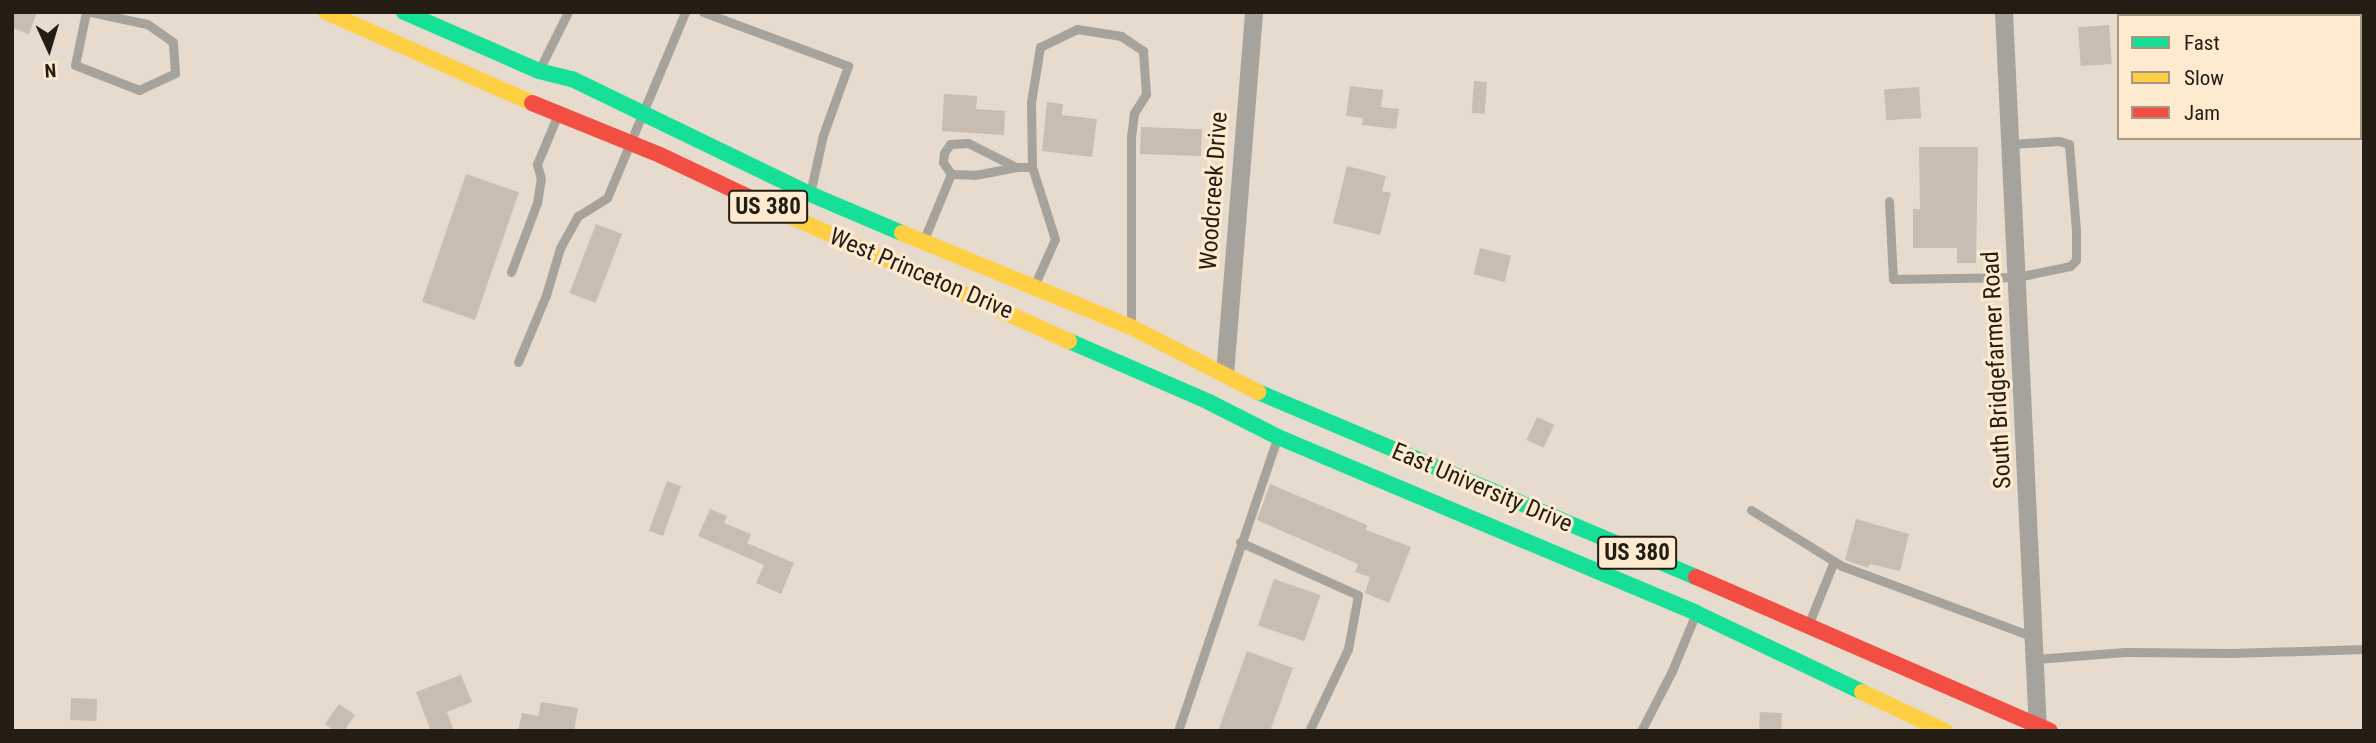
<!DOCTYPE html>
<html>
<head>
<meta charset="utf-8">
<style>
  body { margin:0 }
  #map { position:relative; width:2376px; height:743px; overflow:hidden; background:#e6dbcc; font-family:"Roboto Condensed",sans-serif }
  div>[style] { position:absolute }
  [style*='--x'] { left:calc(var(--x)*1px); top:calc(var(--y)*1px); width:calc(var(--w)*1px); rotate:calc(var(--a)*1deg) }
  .building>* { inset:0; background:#c7bdb1; transform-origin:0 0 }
  .lane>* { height:9px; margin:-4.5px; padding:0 4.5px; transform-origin:4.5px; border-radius:4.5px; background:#a6a39c }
  .street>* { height:18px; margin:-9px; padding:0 9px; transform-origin:9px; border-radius:9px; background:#a6a39c }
  .fast>* { height:16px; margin:-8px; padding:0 8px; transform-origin:8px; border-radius:8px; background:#16e098 }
  .slow>* { height:16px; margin:-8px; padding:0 8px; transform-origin:8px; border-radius:8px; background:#ffcf43 }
  .jam>* { height:16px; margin:-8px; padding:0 8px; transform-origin:8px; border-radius:8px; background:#f24e42 }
  span { translate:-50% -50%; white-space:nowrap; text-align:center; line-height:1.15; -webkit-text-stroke:6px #feeacf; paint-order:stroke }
  .shield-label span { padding:2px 5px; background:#feeacf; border:2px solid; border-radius:5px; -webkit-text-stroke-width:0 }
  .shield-label { font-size:23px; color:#241d13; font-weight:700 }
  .street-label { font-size:24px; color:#241d13 }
  .frame { position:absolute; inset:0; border:14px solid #241d13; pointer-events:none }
  .legend { position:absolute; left:2117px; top:14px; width:245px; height:126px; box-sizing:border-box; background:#feeacf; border:2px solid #a79884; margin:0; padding:9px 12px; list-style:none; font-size:21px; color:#241d13 }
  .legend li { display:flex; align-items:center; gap:14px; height:35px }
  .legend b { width:35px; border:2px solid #a79884 }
  .north { position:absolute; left:14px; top:14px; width:70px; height:70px; -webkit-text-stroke:5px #feeacf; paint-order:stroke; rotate:176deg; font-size:19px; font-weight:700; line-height:28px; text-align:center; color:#241d13 }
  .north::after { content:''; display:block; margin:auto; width:24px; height:32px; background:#241d13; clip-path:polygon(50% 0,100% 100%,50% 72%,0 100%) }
</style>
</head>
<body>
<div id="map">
  <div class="building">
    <i style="clip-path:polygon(12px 12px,37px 12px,29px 34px,12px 28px)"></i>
    <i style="left:2109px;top:25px;width:39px;height:31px;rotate:86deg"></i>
    <i style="left:1474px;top:81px;width:13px;height:32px;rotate:4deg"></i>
    <i style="clip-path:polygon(1350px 86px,1383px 90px,1381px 107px,1399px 109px,1396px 129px,1362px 125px,1363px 118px,1346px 116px)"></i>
    <i style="left:1919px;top:87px;width:31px;height:35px;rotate:86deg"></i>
    <i style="clip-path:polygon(944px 94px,977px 96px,976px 109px,1005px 111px,1004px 135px,942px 131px)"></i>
    <i style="clip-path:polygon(1047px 102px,1063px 104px,1062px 115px,1097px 119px,1092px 157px,1042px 151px)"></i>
    <i style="left:1141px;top:127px;width:61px;height:27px;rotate:2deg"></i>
    <i style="clip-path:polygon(1919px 147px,1978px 147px,1976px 263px,1957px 263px,1957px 248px,1913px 248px,1913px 209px,1920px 209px)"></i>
    <i style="clip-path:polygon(1347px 166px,1386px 176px,1382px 191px,1391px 193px,1380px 235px,1333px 223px)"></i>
    <i style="left:466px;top:174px;width:56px;height:135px;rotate:19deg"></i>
    <i style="left:596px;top:224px;width:28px;height:74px;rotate:21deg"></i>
    <i style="left:1480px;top:248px;width:32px;height:27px;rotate:14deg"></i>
    <i style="left:1537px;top:417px;width:19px;height:25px;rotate:25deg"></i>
    <i style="left:667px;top:481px;width:15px;height:53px;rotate:20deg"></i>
    <i style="clip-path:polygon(1270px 484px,1367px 525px,1366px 530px,1411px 547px,1389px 603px,1365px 593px,1370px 577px,1355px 572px,1358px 564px,1257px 520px)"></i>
    <i style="clip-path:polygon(710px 509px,727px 516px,724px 523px,751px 534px,747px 543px,794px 563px,781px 594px,756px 583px,764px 565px,698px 536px)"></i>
    <i style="clip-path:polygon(1856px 519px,1909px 534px,1900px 571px,1870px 564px,1868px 568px,1845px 560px)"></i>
    <i style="left:1274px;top:579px;width:49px;height:49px;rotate:19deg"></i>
    <i style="clip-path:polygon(1247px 651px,1293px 668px,1270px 731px,1218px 731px)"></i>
    <i style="clip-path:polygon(461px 675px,472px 702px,447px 712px,454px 731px,431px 731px,416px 692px)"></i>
    <i style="left:71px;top:698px;width:26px;height:22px;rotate:2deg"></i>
    <i style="clip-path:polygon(541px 702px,578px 708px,574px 731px,518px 731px,522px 713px,538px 716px)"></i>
    <i style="clip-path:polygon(339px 704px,355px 715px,344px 731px,334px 731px,325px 724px)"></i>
    <i style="left:1760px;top:712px;width:22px;height:19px;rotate:3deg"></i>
  </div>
  <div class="lane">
    <i style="--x:86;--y:12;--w:54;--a:101.7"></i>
    <i style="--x:75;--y:65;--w:69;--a:21.3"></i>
    <i style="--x:139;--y:90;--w:40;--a:-25"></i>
    <i style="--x:175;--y:73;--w:31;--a:-94"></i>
    <i style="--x:173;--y:42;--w:32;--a:-145"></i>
    <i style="--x:147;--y:24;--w:57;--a:-167.9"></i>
    <i style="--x:703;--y:12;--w:155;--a:20.4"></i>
    <i style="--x:848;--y:66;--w:73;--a:109.9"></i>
    <i style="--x:823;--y:135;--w:55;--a:102.5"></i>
    <i style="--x:541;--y:66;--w:60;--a:-63.4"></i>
    <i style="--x:951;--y:174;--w:24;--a:2"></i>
    <i style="--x:975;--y:175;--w:42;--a:-11"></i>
    <i style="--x:1889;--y:201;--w:78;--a:87.1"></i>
    <i style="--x:1893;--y:279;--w:124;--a:-0.9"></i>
    <i style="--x:2017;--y:277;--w:54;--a:-11.7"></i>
    <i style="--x:2070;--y:266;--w:8;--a:-45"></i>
    <i style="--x:2076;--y:260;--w:30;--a:-90"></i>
    <i style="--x:2076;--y:230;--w:86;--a:-94.7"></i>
    <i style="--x:2069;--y:144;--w:10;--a:-163"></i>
    <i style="--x:2059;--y:141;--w:48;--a:176.4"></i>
    <i style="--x:925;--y:237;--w:68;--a:-67.6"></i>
    <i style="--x:951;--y:174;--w:14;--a:-124"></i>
    <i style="--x:943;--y:162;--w:9;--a:-84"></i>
    <i style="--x:944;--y:153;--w:11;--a:-56"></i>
    <i style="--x:950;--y:144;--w:18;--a:-3"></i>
    <i style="--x:968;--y:143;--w:54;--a:26.6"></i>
    <i style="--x:1016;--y:167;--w:16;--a:0"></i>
    <i style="--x:511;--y:272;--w:74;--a:-69.4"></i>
    <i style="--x:537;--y:203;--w:24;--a:-81"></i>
    <i style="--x:541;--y:179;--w:16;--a:-105"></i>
    <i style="--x:537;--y:164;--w:49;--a:-67.1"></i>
    <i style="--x:1035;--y:284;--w:49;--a:-66"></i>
    <i style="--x:1055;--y:239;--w:76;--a:-107.7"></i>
    <i style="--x:1032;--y:167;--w:65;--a:-90.9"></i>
    <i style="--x:1031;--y:102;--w:56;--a:-80.7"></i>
    <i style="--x:1040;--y:47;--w:41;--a:-25.9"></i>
    <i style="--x:1077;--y:29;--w:45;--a:9"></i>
    <i style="--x:1121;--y:36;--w:27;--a:34"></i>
    <i style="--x:1143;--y:51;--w:43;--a:86"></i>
    <i style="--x:1146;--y:94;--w:22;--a:122"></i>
    <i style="--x:1134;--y:113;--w:24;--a:97"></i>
    <i style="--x:1131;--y:137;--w:185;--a:90"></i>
    <i style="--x:518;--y:362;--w:73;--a:-67.3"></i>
    <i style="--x:546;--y:295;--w:49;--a:-73.4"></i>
    <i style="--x:560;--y:248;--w:37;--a:-61"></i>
    <i style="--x:578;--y:216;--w:34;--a:-32"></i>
    <i style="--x:607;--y:198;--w:202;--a:-67.2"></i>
    <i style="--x:1751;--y:510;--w:107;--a:31.6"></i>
    <i style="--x:1842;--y:566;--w:205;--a:20.3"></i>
    <i style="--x:1240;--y:542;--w:129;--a:24.2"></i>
    <i style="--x:1358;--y:595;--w:55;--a:100.5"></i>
    <i style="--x:1348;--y:649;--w:91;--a:115.4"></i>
    <i style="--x:1809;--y:623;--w:67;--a:-68"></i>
    <i style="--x:2036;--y:659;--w:89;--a:-4.5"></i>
    <i style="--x:2125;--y:652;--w:106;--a:0.5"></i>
    <i style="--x:2231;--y:653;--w:133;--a:-1.7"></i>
    <i style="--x:1178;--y:731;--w:306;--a:-71.3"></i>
    <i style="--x:1641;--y:731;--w:68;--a:-62.7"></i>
    <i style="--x:1672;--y:671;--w:57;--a:-67.5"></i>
  </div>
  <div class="street">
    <i style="--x:2004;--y:12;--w:720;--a:87.29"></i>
    <i style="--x:1225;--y:374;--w:363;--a:-85.4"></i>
  </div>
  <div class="fast">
    <i style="--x:404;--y:12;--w:147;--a:23.6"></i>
    <i style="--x:539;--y:71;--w:34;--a:14"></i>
    <i style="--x:572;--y:79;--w:264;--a:25.8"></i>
    <i style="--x:810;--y:194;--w:100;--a:23"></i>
    <i style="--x:1069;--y:341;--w:153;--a:23.5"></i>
    <i style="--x:1209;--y:402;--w:77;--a:26.9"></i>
    <i style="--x:1278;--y:437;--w:454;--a:22.8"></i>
    <i style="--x:1696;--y:613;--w:184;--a:25.4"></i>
    <i style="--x:1258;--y:392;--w:475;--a:22.9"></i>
  </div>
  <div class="slow">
    <i style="--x:326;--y:12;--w:225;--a:23.8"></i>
    <i style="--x:776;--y:210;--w:321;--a:24.1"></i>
    <i style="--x:902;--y:233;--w:248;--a:22.3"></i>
    <i style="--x:1131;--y:327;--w:143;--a:27.1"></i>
    <i style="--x:1862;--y:692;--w:92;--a:25.2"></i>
  </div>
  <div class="jam">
    <i style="--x:532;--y:103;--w:138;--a:22.1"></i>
    <i style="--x:660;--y:155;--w:128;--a:25.4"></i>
    <i style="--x:1696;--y:577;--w:386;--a:23.5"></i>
  </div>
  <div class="shield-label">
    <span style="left:768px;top:207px">US 380</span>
    <span style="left:1637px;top:553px">US 380</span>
  </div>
  <div class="street-label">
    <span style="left:1214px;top:191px;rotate:-86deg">Woodcreek Drive</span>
    <span style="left:921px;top:274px;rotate:23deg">West Princeton Drive</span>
    <span style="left:1997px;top:370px;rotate:-93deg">South Bridgefarmer Road</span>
    <span style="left:1482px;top:488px;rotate:23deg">East University Drive</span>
  </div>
  <div class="frame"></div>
  <ul class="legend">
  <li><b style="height:9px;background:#16e098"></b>Fast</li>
  <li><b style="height:9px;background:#ffcf43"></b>Slow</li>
  <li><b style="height:9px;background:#f24e42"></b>Jam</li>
  </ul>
  <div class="north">N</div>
</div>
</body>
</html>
